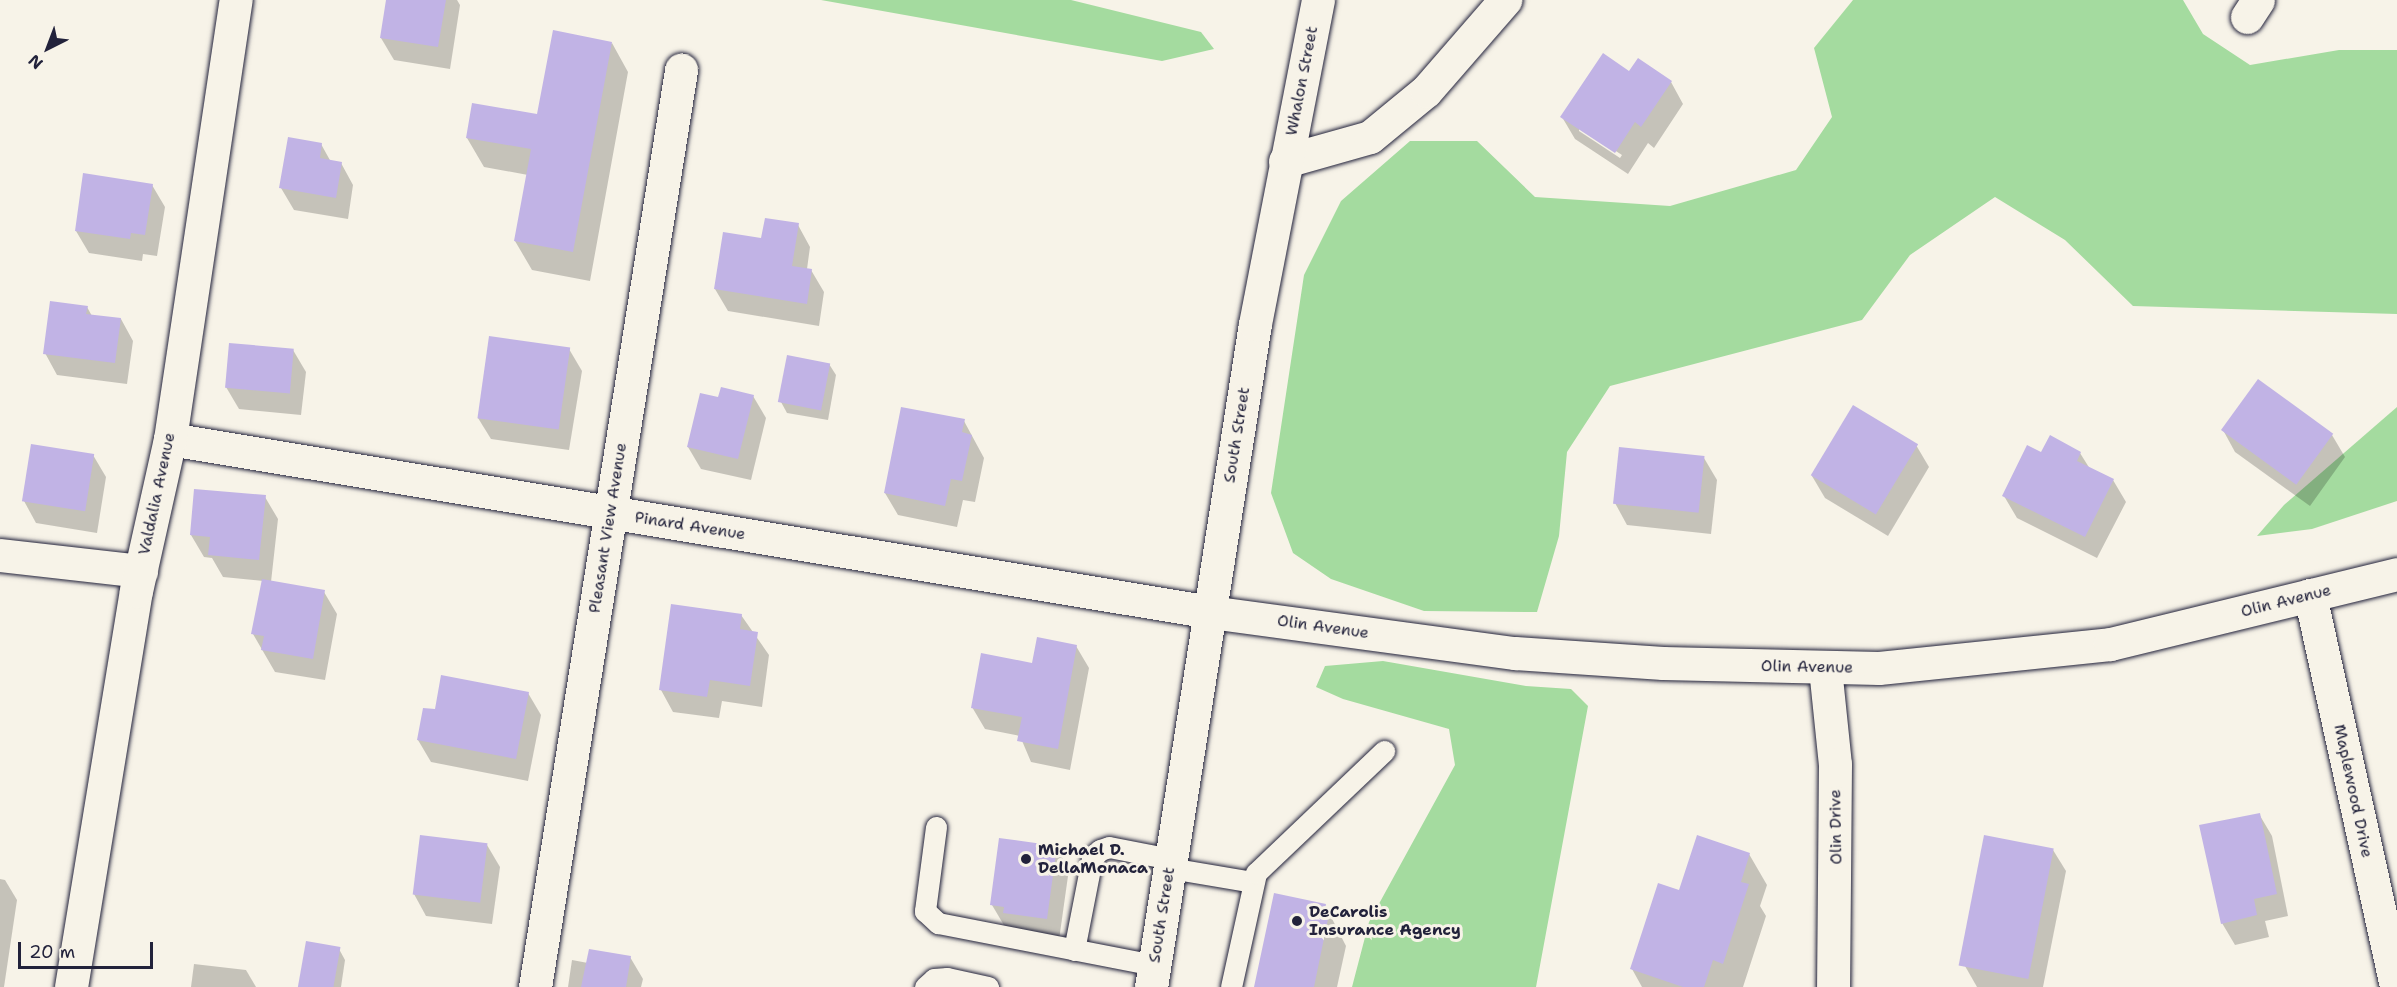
<!DOCTYPE html>
<html>
<head>
<meta charset="utf-8">
<style>
  body { margin:0 }
  #map { position:relative; width:2397px; height:987px; overflow:hidden; background:#f7f3e8; font-family:"Shantell Sans",sans-serif }
  div>[style] { position:absolute }
  [style*='--x'] { left:calc(var(--x)*1px); top:calc(var(--y)*1px); width:calc(var(--w)*1px); rotate:calc(var(--a)*1deg) }
  .green>* { inset:0; background:#a4db9f }
  .shadow>* { inset:0; background:#0003 }
  .building>* { inset:0; background:#c1b3e5; transform-origin:0 0 }
  .roads { filter:drop-shadow(0 0 2px #22223b) drop-shadow(0 0 2px #22223b) }
  .lane>* { height:21px; margin:-10.5px; padding:0 10.5px; transform-origin:10.5px; border-radius:10.5px; background:#f7f3e8 }
  .street>* { height:33px; margin:-16.5px; padding:0 16.5px; transform-origin:16.5px; border-radius:16.5px; background:#f7f3e8 }
  .secondary>* { height:33px; margin:-16.5px; padding:0 16.5px; transform-origin:16.5px; border-radius:16.5px; background:#f7f3e8 }
  .dots>* { width:16px; height:16px; translate:-50% -50%; box-sizing:border-box; border:3px solid #f7f3e8; border-radius:50% }
  span { translate:-50% -50%; white-space:nowrap; text-align:center; line-height:1.15; -webkit-text-stroke:6px #f7f3e8; paint-order:stroke }
  .street-label { font-size:16px; color:#22223b }
  .poi-label { font-size:16px; color:#22223b; font-weight:700 }
  .left { translate:0 -50%; text-align:left }
  .north { position:absolute; left:18px; top:18px; width:60px; height:60px; -webkit-text-stroke:4px #f7f3e8; paint-order:stroke; rotate:222deg; font-size:16px; font-weight:700; line-height:24px; text-align:center; color:#22223b }
  .north::after { content:''; display:block; margin:auto; width:21px; height:27px; background:#22223b; clip-path:polygon(50% 0,100% 100%,50% 72%,0 100%) }
  .scale { position:absolute; left:18px; top:942px; width:135px; height:27px; box-sizing:border-box; border:3px solid #22223b; border-top:0; padding-left:8px; font-size:18px; line-height:21px; white-space:nowrap; color:#22223b; -webkit-text-stroke:4px #f7f3e8; paint-order:stroke }
</style>
</head>
<body>
<div id="map">
  <div class="green">
    <i style="clip-path:polygon(821px 0,1071px 0,1201px 32px,1214px 49px,1162px 61px)"></i>
    <i style="clip-path:polygon(1853px 0,2183px 0,2203px 34px,2250px 65px,2339px 50px,2397px 50px,2397px 314px,2133px 306px,2065px 240px,1995px 197px,1910px 255px,1862px 320px,1610px 386px,1567px 452px,1559px 536px,1537px 612px,1424px 611px,1331px 579px,1293px 553px,1271px 493px,1304px 275px,1341px 201px,1410px 141px,1477px 141px,1535px 197px,1670px 206px,1796px 170px,1832px 117px,1814px 48px)"></i>
    <i style="clip-path:polygon(2397px 407px,2397px 501px,2312px 529px,2257px 536px,2284px 505px)"></i>
    <i style="clip-path:polygon(1383px 661px,1526px 686px,1571px 689px,1588px 706px,1536px 987px,1352px 987px,1369px 922px,1455px 765px,1449px 729px,1343px 699px,1316px 687px,1325px 666px)"></i>
  </div>
  <div class="shadow">
    <i style="clip-path:polygon(387px 0,457px 0,460px 5px,450px 69px,394px 60px,381px 38px)"></i>
    <i style="clip-path:polygon(612px 43px,628px 72px,590px 281px,532px 270px,515px 241px,528px 175px,484px 167px,467px 138px,538px 116px)"></i>
    <i style="clip-path:polygon(evenodd,1630px 73px,1671px 82px,1683px 104px,1654px 148px,1648px 143px,1628px 174px,1575px 139px,1562px 117px,1630px 73px,1579px 127px,1622px 155px,1620px 158px,1579px 131px,1579px 127px)"></i>
    <i style="clip-path:polygon(321px 144px,331px 162px,341px 163px,353px 185px,348px 219px,294px 210px,281px 188px)"></i>
    <i style="clip-path:polygon(152px 185px,165px 207px,157px 256px,143px 254px,142px 261px,89px 253px,76px 231px)"></i>
    <i style="clip-path:polygon(798px 225px,810px 247px,807px 269px,811px 270px,824px 292px,819px 326px,728px 311px,715px 289px)"></i>
    <i style="clip-path:polygon(87px 307px,92px 316px,121px 319px,133px 341px,127px 384px,57px 375px,45px 353px)"></i>
    <i style="clip-path:polygon(569px 349px,582px 371px,569px 450px,491px 439px,478px 418px)"></i>
    <i style="clip-path:polygon(293px 350px,306px 372px,301px 415px,239px 409px,226px 387px)"></i>
    <i style="clip-path:polygon(829px 364px,836px 375px,828px 420px,787px 413px,781px 402px)"></i>
    <i style="clip-path:polygon(753px 396px,766px 418px,751px 480px,701px 469px,688px 447px,719px 399px)"></i>
    <i style="clip-path:polygon(964px 421px,984px 458px,975px 502px,963px 500px,957px 527px,898px 515px,885px 493px)"></i>
    <i style="clip-path:polygon(2223px 430px,2332px 435px,2345px 457px,2310px 506px,2235px 452px)"></i>
    <i style="clip-path:polygon(1916px 445px,1929px 467px,1888px 536px,1825px 498px,1812px 476px)"></i>
    <i style="clip-path:polygon(2080px 453px,2090px 469px,2113px 480px,2126px 502px,2097px 558px,2017px 518px,2004px 496px,2042px 454px)"></i>
    <i style="clip-path:polygon(93px 455px,106px 477px,97px 533px,36px 523px,24px 501px)"></i>
    <i style="clip-path:polygon(1704px 458px,1717px 480px,1711px 534px,1627px 525px,1615px 503px)"></i>
    <i style="clip-path:polygon(265px 497px,278px 519px,271px 582px,324px 592px,337px 614px,325px 680px,275px 672px,253px 634px,263px 581px,223px 577px,212px 558px,204px 557px,191px 535px)"></i>
    <i style="clip-path:polygon(741px 615px,769px 655px,762px 707px,722px 701px,719px 718px,673px 712px,661px 690px)"></i>
    <i style="clip-path:polygon(1076px 646px,1089px 668px,1070px 770px,1031px 762px,1020px 736px,985px 729px,972px 707px,1033px 665px)"></i>
    <i style="clip-path:polygon(528px 693px,541px 715px,528px 781px,431px 762px,418px 740px,436px 711px)"></i>
    <i style="clip-path:polygon(2259px 814px,2272px 836px,2288px 916px,2265px 921px,2269px 937px,2235px 945px,2222px 923px)"></i>
    <i style="clip-path:polygon(487px 845px,500px 867px,492px 924px,426px 916px,414px 894px)"></i>
    <i style="clip-path:polygon(1056px 847px,1069px 869px,1059px 940px,1005px 927px,992px 905px)"></i>
    <i style="clip-path:polygon(2053px 850px,2066px 871px,2043px 987px,1977px 987px,1965px 966px)"></i>
    <i style="clip-path:polygon(1749px 854px,1767px 885px,1760px 906px,1766px 916px,1743px 987px,1642px 987px,1632px 969px)"></i>
    <i style="clip-path:polygon(0 879px,5px 880px,17px 900px,4px 987px,0 987px)"></i>
    <i style="clip-path:polygon(1325px 905px,1346px 946px,1337px 987px,1257px 987px)"></i>
    <i style="clip-path:polygon(339px 949px,345px 960px,341px 987px,299px 987px)"></i>
    <i style="clip-path:polygon(630px 957px,643px 979px,641px 987px,568px 987px,572px 960px,588px 963px)"></i>
    <i style="clip-path:polygon(194px 964px,246px 970px,256px 987px,191px 987px)"></i>
  </div>
  <div class="building">
    <i style="clip-path:polygon(386px 0,446px 0,438px 47px,380px 38px)"></i>
    <i style="clip-path:polygon(553px 30px,612px 42px,573px 252px,514px 241px,531px 149px,466px 138px,472px 103px,537px 114px)"></i>
    <i style="clip-path:polygon(1603px 53px,1629px 71px,1638px 58px,1672px 81px,1641px 127px,1635px 122px,1615px 153px,1560px 117px)"></i>
    <i style="clip-path:polygon(288px 137px,322px 143px,320px 158px,342px 162px,336px 198px,279px 188px)"></i>
    <i style="clip-path:polygon(83px 173px,153px 184px,145px 235px,131px 233px,130px 239px,75px 231px)"></i>
    <i style="clip-path:polygon(765px 218px,799px 223px,792px 266px,812px 269px,807px 304px,714px 289px,723px 232px,761px 238px)"></i>
    <i style="clip-path:polygon(50px 301px,88px 306px,86px 314px,121px 318px,115px 363px,43px 354px)"></i>
    <i style="left:489px;top:336px;width:82px;height:83px;rotate:8deg"></i>
    <i style="left:229px;top:343px;width:65px;height:45px;rotate:5deg"></i>
    <i style="left:787px;top:355px;width:44px;height:48px;rotate:11deg"></i>
    <i style="left:2258px;top:379px;width:93px;height:63px;rotate:36deg"></i>
    <i style="clip-path:polygon(721px 387px,754px 395px,738px 459px,687px 447px,700px 393px,718px 397px)"></i>
    <i style="left:1853px;top:405px;width:76px;height:82px;rotate:31deg"></i>
    <i style="clip-path:polygon(901px 407px,965px 419px,962px 432px,972px 435px,962px 481px,951px 479px,945px 506px,884px 493px)"></i>
    <i style="clip-path:polygon(2050px 435px,2081px 452px,2077px 461px,2114px 479px,2085px 537px,2002px 496px,2027px 445px,2041px 452px)"></i>
    <i style="left:31px;top:444px;width:64px;height:58px;rotate:9deg"></i>
    <i style="left:1619px;top:447px;width:86px;height:57px;rotate:6deg"></i>
    <i style="clip-path:polygon(194px 489px,266px 495px,259px 560px,208px 555px,210px 537px,190px 535px)"></i>
    <i style="clip-path:polygon(262px 579px,325px 590px,313px 659px,261px 650px,264px 636px,251px 634px)"></i>
    <i style="clip-path:polygon(671px 604px,742px 614px,740px 629px,758px 632px,750px 686px,710px 680px,707px 697px,659px 690px)"></i>
    <i style="clip-path:polygon(1037px 637px,1077px 645px,1058px 749px,1017px 741px,1022px 717px,971px 708px,981px 653px,1032px 663px)"></i>
    <i style="clip-path:polygon(441px 675px,529px 692px,516px 759px,417px 740px,423px 708px,435px 709px)"></i>
    <i style="clip-path:polygon(2260px 813px,2277px 894px,2254px 899px,2257px 915px,2221px 924px,2199px 825px)"></i>
    <i style="left:420px;top:835px;width:68px;height:60px;rotate:7deg"></i>
    <i style="clip-path:polygon(1697px 835px,1750px 853px,1741px 882px,1749px 884px,1723px 964px,1713px 960px,1704px 987px,1683px 987px,1630px 969px,1658px 883px,1679px 890px)"></i>
    <i style="left:1984px;top:835px;width:71px;height:133px;rotate:11deg"></i>
    <i style="clip-path:polygon(999px 838px,1057px 846px,1047px 919px,1003px 913px,1004px 907px,990px 905px)"></i>
    <i style="clip-path:polygon(1274px 893px,1326px 904px,1324px 913px,1329px 914px,1314px 987px,1254px 987px)"></i>
    <i style="left:306px;top:941px;width:35px;height:47px;rotate:10deg"></i>
    <i style="clip-path:polygon(589px 949px,631px 956px,626px 987px,581px 987px)"></i>
  </div>
  <div class="roads">
    <div class="lane">
      <i style="--x:936;--y:827;--w:85;--a:97.5"></i>
      <i style="--x:925;--y:911;--w:18;--a:43"></i>
      <i style="--x:938;--y:923;--w:220;--a:11"></i>
      <i style="--x:1170;--y:868;--w:84;--a:9.6"></i>
      <i style="--x:1074;--y:950;--w:94;--a:-78.9"></i>
      <i style="--x:1092;--y:858;--w:11;--a:-45"></i>
      <i style="--x:1100;--y:850;--w:9;--a:-18"></i>
      <i style="--x:1109;--y:847;--w:63;--a:11"></i>
      <i style="--x:925;--y:987;--w:12;--a:-42"></i>
      <i style="--x:934;--y:979;--w:13;--a:-4"></i>
      <i style="--x:947;--y:978;--w:42;--a:12.4"></i>
      <i style="--x:1231;--y:987;--w:117;--a:-77.6"></i>
      <i style="--x:1256;--y:873;--w:177;--a:-43.6"></i>
    </div>
    <div class="street">
      <i style="--x:2247;--y:17;--w:20;--a:-57"></i>
      <i style="--x:170;--y:439;--w:1054;--a:9.44"></i>
      <i style="--x:1210;--y:612;--w:308;--a:7.7"></i>
      <i style="--x:1515;--y:653;--w:148;--a:3.9"></i>
      <i style="--x:1663;--y:663;--w:216;--a:1.3"></i>
      <i style="--x:1879;--y:668;--w:232;--a:-5.9"></i>
      <i style="--x:2110;--y:644;--w:295;--a:-13.7"></i>
      <i style="--x:0;--y:555;--w:142;--a:6.5"></i>
      <i style="--x:2310;--y:595;--w:401;--a:77.6"></i>
      <i style="--x:1825;--y:668;--w:97;--a:84.1"></i>
      <i style="--x:1835;--y:764;--w:223;--a:90.5"></i>
      <i style="--x:71;--y:987;--w:401;--a:-80.7"></i>
      <i style="--x:136;--y:591;--w:156;--a:-77.4"></i>
      <i style="--x:170;--y:439;--w:444;--a:-81.5"></i>
      <i style="--x:535;--y:987;--w:929;--a:-80.95"></i>
    </div>
    <div class="secondary">
      <i style="--x:1285;--y:161;--w:88;--a:-15.8"></i>
      <i style="--x:1370;--y:137;--w:72;--a:-39.4"></i>
      <i style="--x:1426;--y:91;--w:121;--a:-49"></i>
      <i style="--x:1151;--y:987;--w:671;--a:-81.09"></i>
      <i style="--x:1255;--y:324;--w:330;--a:-79"></i>
    </div>
  </div>
  <div class="dots">
    <i style="left:1026px;top:859px;background:#22223b"></i>
    <i style="left:1297px;top:921px;background:#22223b"></i>
  </div>
  <div class="street-label">
    <span style="left:1302px;top:81px;rotate:-79deg">Whalon Street</span>
    <span style="left:1237px;top:435px;rotate:-81deg">South Street</span>
    <span style="left:157px;top:494px;rotate:-78deg">Valdalia Avenue</span>
    <span style="left:690px;top:526px;rotate:9deg">Pinard Avenue</span>
    <span style="left:608px;top:528px;rotate:-81deg">Pleasant View Avenue</span>
    <span style="left:2286px;top:601px;rotate:-14deg">Olin Avenue</span>
    <span style="left:1323px;top:627px;rotate:8deg">Olin Avenue</span>
    <span style="left:1807px;top:667px;rotate:1deg">Olin Avenue</span>
    <span style="left:2353px;top:791px;rotate:78deg">Maplewood Drive</span>
    <span style="left:1836px;top:827px;rotate:-91deg">Olin Drive</span>
    <span style="left:1162px;top:915px;rotate:-81deg">South Street</span>
  </div>
  <div class="poi-label">
    <span class="left" style="left:1038px;top:859px">Michael D.<br>DellaMonaca</span>
    <span class="left" style="left:1309px;top:921px">DeCarolis<br>Insurance Agency</span>
  </div>
  <div class="north">N</div>
  <div class="scale">20 m</div>
</div>
</body>
</html>
